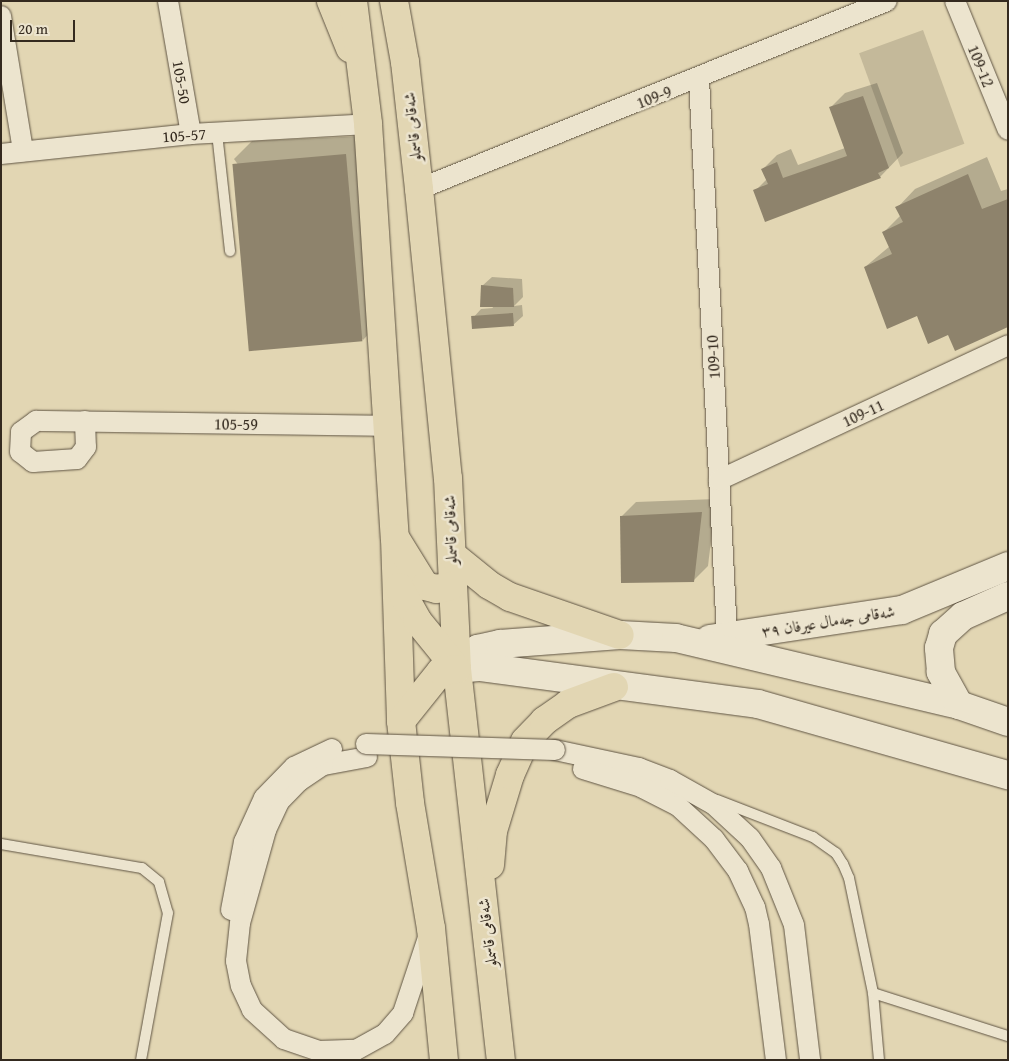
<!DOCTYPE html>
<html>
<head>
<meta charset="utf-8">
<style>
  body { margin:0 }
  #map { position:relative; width:1009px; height:1061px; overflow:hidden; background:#e2d6b3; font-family:"Gentium Book Plus",Amiri,serif }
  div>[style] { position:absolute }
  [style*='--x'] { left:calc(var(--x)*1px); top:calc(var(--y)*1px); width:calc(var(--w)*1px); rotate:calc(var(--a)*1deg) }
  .green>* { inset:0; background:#c4b99a; transform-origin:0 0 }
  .shadow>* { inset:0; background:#0003 }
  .building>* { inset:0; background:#8e836c; transform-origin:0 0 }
  .roads { filter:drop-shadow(0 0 1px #605544) drop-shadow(0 0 1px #605544) }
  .service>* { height:10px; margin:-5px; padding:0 5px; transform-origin:5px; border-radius:5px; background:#ece4ce }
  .minor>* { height:20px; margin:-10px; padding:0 10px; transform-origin:10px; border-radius:10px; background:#ece4ce }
  .secondary>* { height:28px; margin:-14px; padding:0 14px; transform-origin:14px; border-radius:14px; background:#ece4ce }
  .primary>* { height:28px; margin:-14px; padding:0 14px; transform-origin:14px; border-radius:14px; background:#e2d6b3 }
  .bridges { filter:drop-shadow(0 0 1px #605544) drop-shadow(0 0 1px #605544) }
  .minor-bridge>* { height:20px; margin:-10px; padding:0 10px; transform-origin:10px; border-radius:10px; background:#ece4ce }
  span { translate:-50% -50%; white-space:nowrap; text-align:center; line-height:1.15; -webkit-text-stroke:5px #ece4ce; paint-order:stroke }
  .street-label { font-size:16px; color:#342a1f }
  .frame { position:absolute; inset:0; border:2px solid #342a1f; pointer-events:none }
  .scale { position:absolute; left:10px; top:20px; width:65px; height:22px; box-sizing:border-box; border:2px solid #342a1f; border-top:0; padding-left:6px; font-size:15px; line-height:18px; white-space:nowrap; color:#342a1f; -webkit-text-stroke:4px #ece4ce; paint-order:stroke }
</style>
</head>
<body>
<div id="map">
  <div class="green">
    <i style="left:923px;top:30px;width:121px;height:68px;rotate:70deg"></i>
  </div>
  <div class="shadow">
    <i style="clip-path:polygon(877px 83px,903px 153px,880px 177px,755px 191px,767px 179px,763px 169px,777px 155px,791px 149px,798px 165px,845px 148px,831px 107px,845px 93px)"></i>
    <i style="clip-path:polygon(364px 136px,381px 321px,363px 340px,234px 159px,252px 141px)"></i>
    <i style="clip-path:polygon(987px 157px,1001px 191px,1008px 189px,1008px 326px,949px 333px,865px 267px,890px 246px,883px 233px,900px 216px,897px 208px,915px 189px)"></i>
    <i style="clip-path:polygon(492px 277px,522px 279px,523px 297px,514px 306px,522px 305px,523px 316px,513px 325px,472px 319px,481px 309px,493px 308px,482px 286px)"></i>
    <i style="clip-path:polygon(716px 499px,708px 566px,693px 581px,621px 517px,636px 502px)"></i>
  </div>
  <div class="building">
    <i style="clip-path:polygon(863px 96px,889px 168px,878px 173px,881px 178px,765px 222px,753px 190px,768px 184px,761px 169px,777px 162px,783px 178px,847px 156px,829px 107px)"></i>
    <i style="left:346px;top:154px;width:188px;height:114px;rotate:85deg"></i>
    <i style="clip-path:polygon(968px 174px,982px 209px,1008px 199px,1008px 327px,955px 351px,948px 335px,928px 344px,917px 316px,887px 329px,864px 267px,892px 254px,882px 232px,903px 222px,895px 207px)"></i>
    <i style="clip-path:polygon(481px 285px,513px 288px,514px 307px,480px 307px)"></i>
    <i style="left:513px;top:313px;width:13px;height:42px;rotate:86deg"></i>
    <i style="clip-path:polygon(702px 512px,694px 582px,621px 583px,620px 516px)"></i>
  </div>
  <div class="roads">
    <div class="service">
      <i style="--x:217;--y:133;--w:119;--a:83.7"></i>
      <i style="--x:717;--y:800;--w:103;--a:21.1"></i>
      <i style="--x:813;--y:837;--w:28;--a:35"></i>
      <i style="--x:836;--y:853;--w:13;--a:58"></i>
      <i style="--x:843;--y:864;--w:15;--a:67"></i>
      <i style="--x:849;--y:878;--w:117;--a:78.2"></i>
      <i style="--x:873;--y:993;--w:67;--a:84.9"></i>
      <i style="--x:1;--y:844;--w:143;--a:9.7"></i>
      <i style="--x:142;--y:868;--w:22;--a:39"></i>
      <i style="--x:159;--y:882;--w:32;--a:74"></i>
      <i style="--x:168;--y:913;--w:149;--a:100.4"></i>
      <i style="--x:873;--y:993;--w:142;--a:17.7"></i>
    </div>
    <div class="minor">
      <i style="--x:168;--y:1;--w:135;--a:80.2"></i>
      <i style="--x:955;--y:1;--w:139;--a:67.7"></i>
      <i style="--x:1;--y:16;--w:137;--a:80.7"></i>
      <i style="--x:699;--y:79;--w:557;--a:87.12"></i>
      <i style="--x:1;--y:154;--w:191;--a:-6"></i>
      <i style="--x:191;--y:134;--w:177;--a:-3.2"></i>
      <i style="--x:419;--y:189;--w:504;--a:-21.89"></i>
      <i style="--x:85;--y:421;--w:26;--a:88"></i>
      <i style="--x:86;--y:447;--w:15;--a:127"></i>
      <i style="--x:77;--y:459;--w:44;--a:176.1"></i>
      <i style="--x:33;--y:462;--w:16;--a:-142"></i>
      <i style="--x:20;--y:452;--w:20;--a:-87"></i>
      <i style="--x:21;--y:432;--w:19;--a:-36"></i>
      <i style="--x:36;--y:421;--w:352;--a:0.8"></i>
      <i style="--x:719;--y:480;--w:319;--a:-25"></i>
      <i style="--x:555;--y:750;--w:86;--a:12.1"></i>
      <i style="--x:639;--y:768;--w:33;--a:21"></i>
      <i style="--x:670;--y:780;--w:49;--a:29.2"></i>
      <i style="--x:713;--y:804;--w:50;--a:42.6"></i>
      <i style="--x:750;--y:838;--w:37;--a:55"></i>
      <i style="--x:771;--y:868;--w:61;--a:68"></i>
      <i style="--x:794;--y:925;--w:136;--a:83.2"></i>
      <i style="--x:367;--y:757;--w:45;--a:169.7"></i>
      <i style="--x:323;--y:765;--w:29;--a:146"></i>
      <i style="--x:299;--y:781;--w:29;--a:134"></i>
      <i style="--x:279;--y:802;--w:31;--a:115"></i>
      <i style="--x:266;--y:830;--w:97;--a:105.6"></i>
      <i style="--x:240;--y:923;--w:38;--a:96"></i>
      <i style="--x:236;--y:961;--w:25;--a:79"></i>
      <i style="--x:241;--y:986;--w:26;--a:65"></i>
      <i style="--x:252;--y:1010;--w:43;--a:42.2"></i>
      <i style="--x:284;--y:1039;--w:37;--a:19"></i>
      <i style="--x:319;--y:1051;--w:37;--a:-2"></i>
      <i style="--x:356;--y:1050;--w:33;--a:-29"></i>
      <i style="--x:385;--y:1034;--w:28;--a:-49"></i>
      <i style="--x:403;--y:1013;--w:82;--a:-71.6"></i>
      <i style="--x:583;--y:769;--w:61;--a:17.2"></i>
      <i style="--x:641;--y:787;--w:42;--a:27.2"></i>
      <i style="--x:678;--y:806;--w:49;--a:42.5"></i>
      <i style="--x:714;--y:839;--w:40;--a:53"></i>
      <i style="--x:738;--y:871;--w:40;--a:65"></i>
      <i style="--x:755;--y:907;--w:17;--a:77"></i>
      <i style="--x:759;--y:924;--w:137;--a:82.9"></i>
      <i style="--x:231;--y:910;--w:69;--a:-79.2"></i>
      <i style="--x:244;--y:842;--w:48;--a:-65.6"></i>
      <i style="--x:264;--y:798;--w:43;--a:-45.9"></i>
      <i style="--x:294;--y:767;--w:42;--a:-25.3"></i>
    </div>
    <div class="secondary">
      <i style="--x:710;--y:639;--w:194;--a:-8.6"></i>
      <i style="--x:902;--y:610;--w:115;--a:-22.5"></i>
      <i style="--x:457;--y:669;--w:29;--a:-44"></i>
      <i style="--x:478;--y:649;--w:23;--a:-13"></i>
      <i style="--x:500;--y:644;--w:120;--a:-4.3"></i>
      <i style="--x:620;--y:635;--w:56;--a:3.1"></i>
      <i style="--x:676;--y:638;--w:291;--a:13.3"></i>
      <i style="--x:959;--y:705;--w:52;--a:19.1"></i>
      <i style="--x:457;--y:669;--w:24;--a:-5"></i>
      <i style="--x:481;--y:667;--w:279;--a:7.6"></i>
      <i style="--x:758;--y:704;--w:260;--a:15.9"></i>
      <i style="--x:959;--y:705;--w:38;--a:-119"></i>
      <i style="--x:941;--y:672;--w:24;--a:-95"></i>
      <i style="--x:939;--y:648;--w:15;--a:-74"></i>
      <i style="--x:943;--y:634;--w:27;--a:-42"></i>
      <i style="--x:963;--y:616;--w:49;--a:-24"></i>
    </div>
    <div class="primary">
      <i style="--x:331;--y:1;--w:51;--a:68"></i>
      <i style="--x:353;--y:1;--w:124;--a:83"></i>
      <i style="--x:368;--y:124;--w:415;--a:86.3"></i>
      <i style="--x:395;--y:538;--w:183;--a:88.1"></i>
      <i style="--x:401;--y:721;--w:82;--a:83.7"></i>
      <i style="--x:410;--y:803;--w:127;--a:80.5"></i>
      <i style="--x:431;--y:928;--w:133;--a:84.4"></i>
      <i style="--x:394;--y:1;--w:62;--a:79.8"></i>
      <i style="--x:405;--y:62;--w:128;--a:83.7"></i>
      <i style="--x:419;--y:189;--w:290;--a:84.3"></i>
      <i style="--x:448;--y:478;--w:191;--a:87.3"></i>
      <i style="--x:457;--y:669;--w:393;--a:83.6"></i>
      <i style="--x:396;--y:539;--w:55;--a:58.3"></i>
      <i style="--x:425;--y:586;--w:11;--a:15"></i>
      <i style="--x:436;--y:589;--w:15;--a:-11"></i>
      <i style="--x:452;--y:555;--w:48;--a:39"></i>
      <i style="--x:489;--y:585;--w:24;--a:30"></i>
      <i style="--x:510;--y:597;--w:116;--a:19.1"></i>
      <i style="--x:399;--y:587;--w:38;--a:61"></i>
      <i style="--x:417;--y:620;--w:63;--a:50.8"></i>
      <i style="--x:401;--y:721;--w:64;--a:-51.3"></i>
      <i style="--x:441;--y:671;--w:16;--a:-7"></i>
      <i style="--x:490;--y:865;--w:34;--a:-85"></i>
      <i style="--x:493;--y:831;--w:59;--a:-73.1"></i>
      <i style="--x:510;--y:775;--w:37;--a:-66"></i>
      <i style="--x:525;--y:741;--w:28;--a:-46"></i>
      <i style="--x:544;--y:721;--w:29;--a:-35"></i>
      <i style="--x:568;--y:704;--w:49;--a:-20.3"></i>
    </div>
  </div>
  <div class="bridges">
    <div class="minor-bridge">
      <i style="--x:366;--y:744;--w:189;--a:1.8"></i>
    </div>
  </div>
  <div class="street-label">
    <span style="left:981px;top:66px;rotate:68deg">109-12</span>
    <span style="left:182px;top:82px;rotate:80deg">105-50</span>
    <span style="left:654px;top:97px;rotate:-21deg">109-9</span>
    <span style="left:412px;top:127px;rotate:-96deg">شەقامی قاسملو</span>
    <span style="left:184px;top:135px;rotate:-4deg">105-57</span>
    <span style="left:713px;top:357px;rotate:-93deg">109-10</span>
    <span style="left:863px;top:413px;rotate:-25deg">109-11</span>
    <span style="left:236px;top:424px;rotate:1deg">105-59</span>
    <span style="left:450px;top:530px;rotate:-92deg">شەقامی قاسملو</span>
    <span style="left:828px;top:621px;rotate:-9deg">شەقامی جەمال عیرفان ٣٩</span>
    <span style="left:487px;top:933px;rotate:-97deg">شەقامی قاسملو</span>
  </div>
  <div class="frame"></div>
  <div class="scale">20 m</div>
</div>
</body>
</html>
